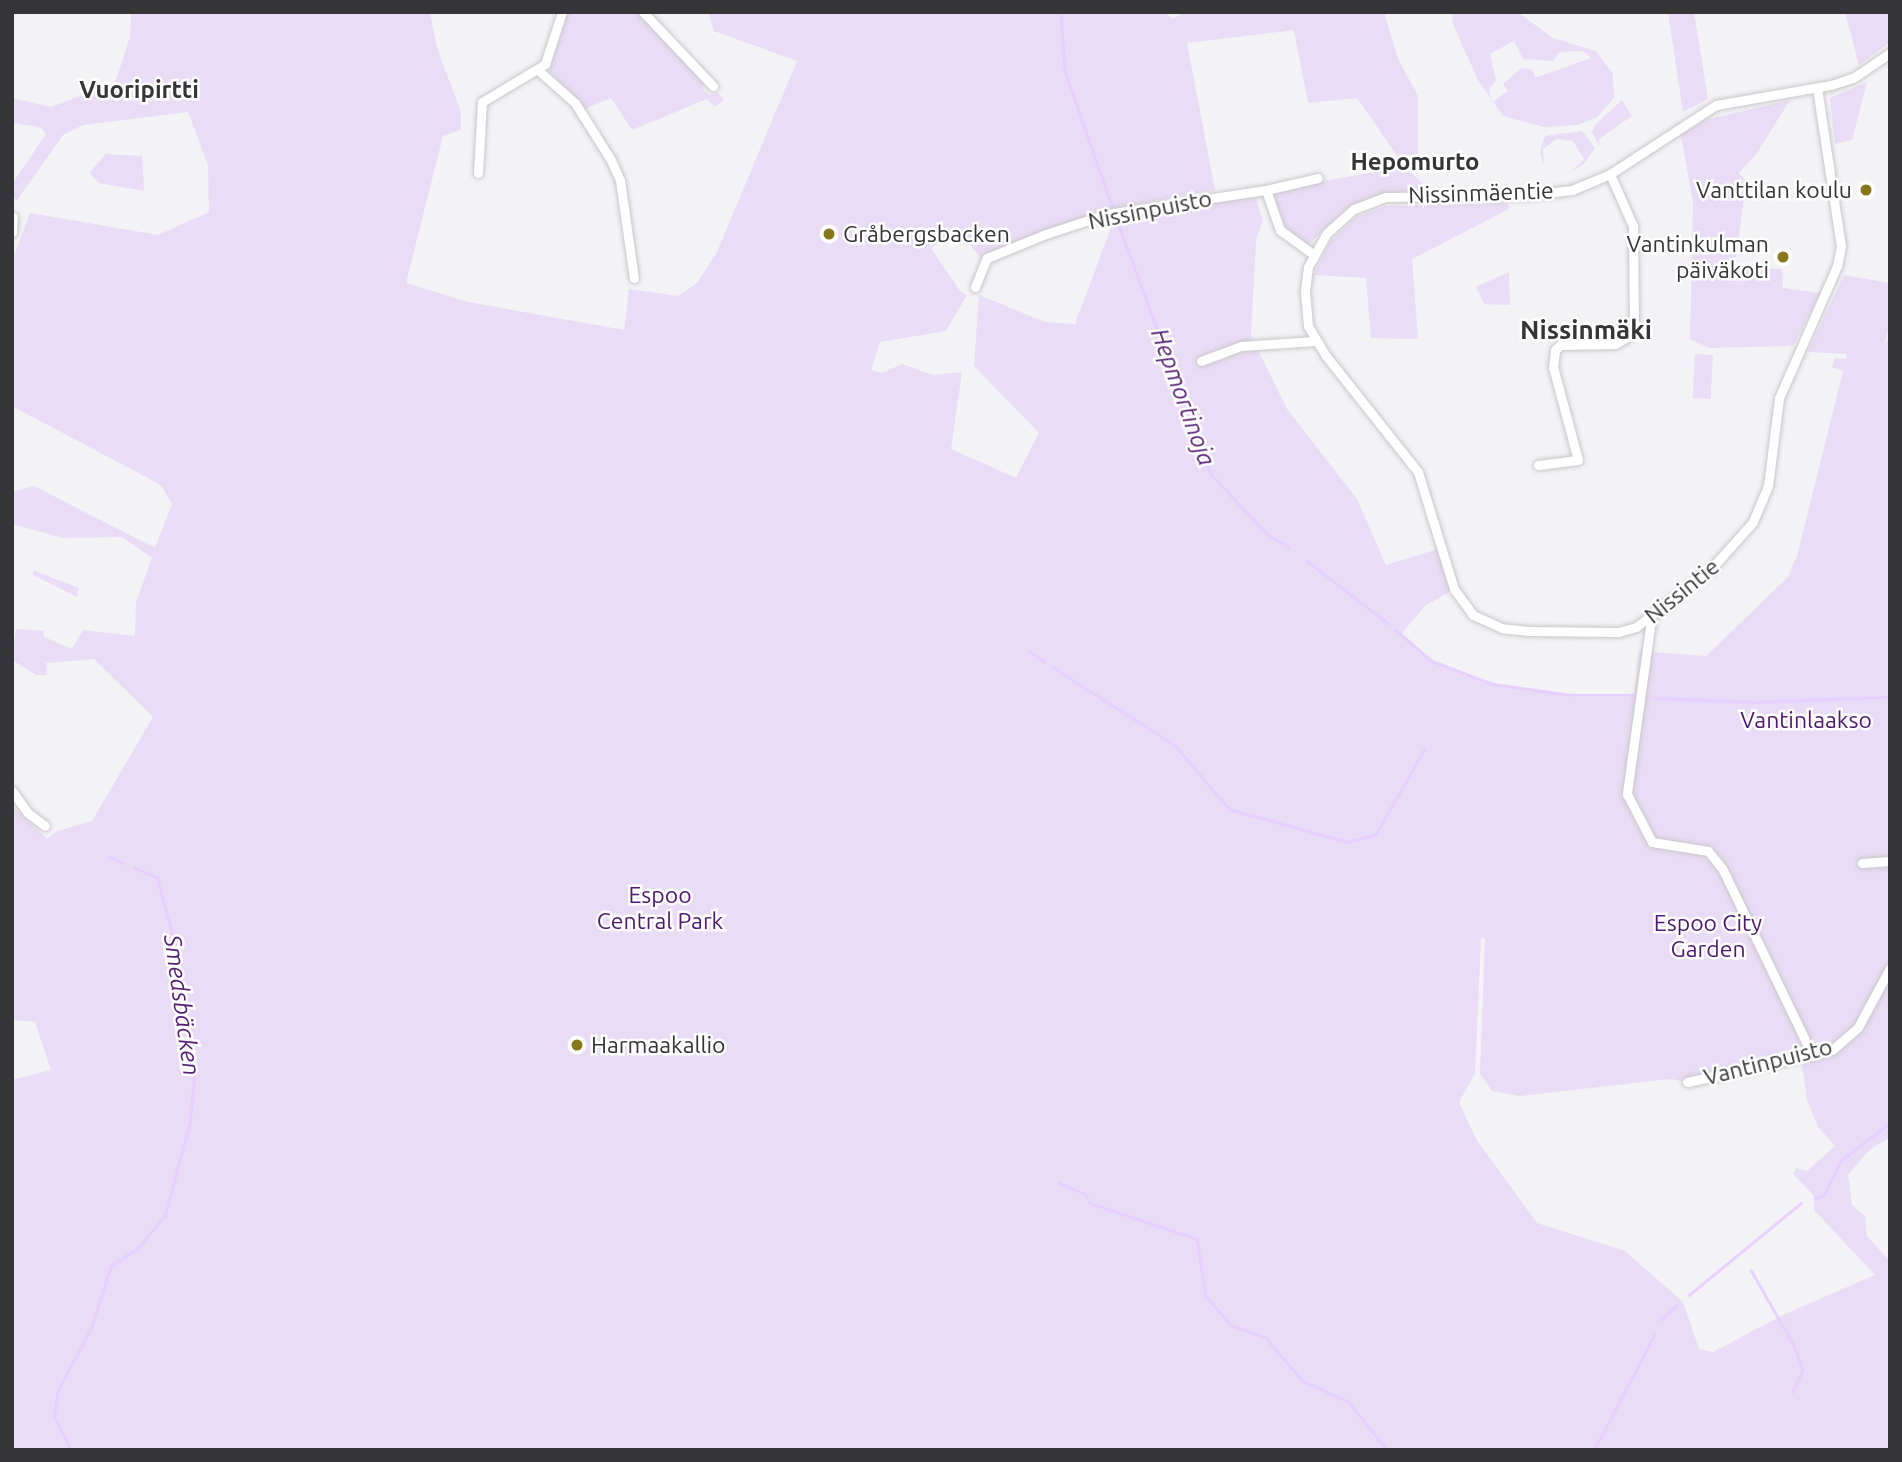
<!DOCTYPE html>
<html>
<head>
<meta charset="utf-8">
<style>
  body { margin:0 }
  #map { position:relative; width:1902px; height:1462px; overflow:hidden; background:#f3f2f5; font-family:Ubuntu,sans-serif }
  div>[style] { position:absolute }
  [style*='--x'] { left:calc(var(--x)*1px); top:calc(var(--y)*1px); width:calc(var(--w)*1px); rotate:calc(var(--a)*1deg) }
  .green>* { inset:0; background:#e9dcf6; transform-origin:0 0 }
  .stream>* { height:2.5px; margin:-1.25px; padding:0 1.25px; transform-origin:1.25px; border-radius:1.25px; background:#e7d0ff }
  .roads { filter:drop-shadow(0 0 2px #c9c7ca) drop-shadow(0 0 2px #c9c7ca) }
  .minor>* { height:9px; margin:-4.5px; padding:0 4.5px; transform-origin:4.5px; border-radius:4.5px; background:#fff }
  .dots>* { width:19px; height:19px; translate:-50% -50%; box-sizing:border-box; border:4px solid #fff; border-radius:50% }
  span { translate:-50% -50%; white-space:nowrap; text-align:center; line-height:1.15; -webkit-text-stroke:5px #fff; paint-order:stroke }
  .poi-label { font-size:23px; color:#353436 }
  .right { translate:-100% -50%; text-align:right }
  .left { translate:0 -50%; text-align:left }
  .street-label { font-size:23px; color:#353436 }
  .park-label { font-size:23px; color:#4d1870 }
  .neighbourhood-label { font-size:24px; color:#353436; font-weight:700 }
  .water-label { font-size:24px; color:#531f76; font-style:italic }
  .quarter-label { font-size:26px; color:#353436; font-weight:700 }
  .frame { position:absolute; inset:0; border:14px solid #353436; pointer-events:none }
</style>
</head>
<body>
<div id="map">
  <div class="green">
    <i style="clip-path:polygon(evenodd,131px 12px,430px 12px,437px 48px,461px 112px,461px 130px,443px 136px,406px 283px,468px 302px,624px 330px,629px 289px,678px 296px,697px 283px,717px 252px,797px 61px,714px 31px,708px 12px,1164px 12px,1173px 19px,1184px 12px,1384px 12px,1398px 59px,1418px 96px,1418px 154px,1398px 157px,1357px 98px,1308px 103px,1294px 30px,1187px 43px,1215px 190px,1103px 210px,981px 258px,957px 230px,931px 248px,960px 291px,967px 295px,946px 331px,880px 342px,871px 370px,882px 373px,902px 364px,933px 375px,962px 372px,951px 449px,1016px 478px,1039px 433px,974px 366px,979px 295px,1045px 322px,1075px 324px,1115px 217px,1255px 195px,1263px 221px,1256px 240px,1251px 336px,1287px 409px,1357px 499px,1386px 565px,1438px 549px,1451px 591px,1425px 606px,1401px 634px,1432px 661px,1493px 684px,1570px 695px,1634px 695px,1639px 651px,1706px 656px,1788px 577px,1797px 556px,1843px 371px,1832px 367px,1835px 358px,1846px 359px,1847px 354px,1808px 352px,1844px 275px,1890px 283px,1890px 323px,1884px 346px,1890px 336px,1890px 1138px,1870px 1149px,1848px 1175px,1852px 1205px,1865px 1216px,1867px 1236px,1890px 1261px,1890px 1450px,12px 1450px,12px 1080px,51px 1070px,35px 1022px,12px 1020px,12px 806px,47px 839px,57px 831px,92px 821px,153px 717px,94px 659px,46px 663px,47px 675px,36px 675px,12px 660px,16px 629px,43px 631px,44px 637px,72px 649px,83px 630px,135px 636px,136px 602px,152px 558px,122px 537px,63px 538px,12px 524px,12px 492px,34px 486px,155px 548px,172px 504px,161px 485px,12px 406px,12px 261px,30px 213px,158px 235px,209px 212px,208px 165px,188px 112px,83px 125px,63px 135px,17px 200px,12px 197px,12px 184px,46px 134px,40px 127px,12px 123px,12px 98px,51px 107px,115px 83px,130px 37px,131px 12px,1481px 938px,1485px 939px,1480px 1074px,1492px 1091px,1520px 1096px,1670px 1079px,1687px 1082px,1801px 1058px,1807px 1100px,1818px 1127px,1835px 1146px,1807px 1171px,1796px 1168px,1793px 1174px,1814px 1196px,1814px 1210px,1875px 1275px,1785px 1314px,1713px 1352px,1699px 1349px,1683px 1302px,1625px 1251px,1537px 1223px,1476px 1139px,1459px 1102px,1475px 1074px,1481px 938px)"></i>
    <i style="clip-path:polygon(567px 12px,638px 12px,704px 78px,703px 90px,709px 95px,718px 93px,724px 100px,715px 107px,707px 99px,632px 130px,611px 98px,584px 109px,550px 71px)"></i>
    <i style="clip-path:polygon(evenodd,1453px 12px,1517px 12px,1553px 38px,1596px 51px,1613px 74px,1614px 98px,1597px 117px,1578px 125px,1544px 127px,1503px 116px,1478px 80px,1452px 22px,1453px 12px,1514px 41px,1523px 59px,1553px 61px,1559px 52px,1583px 51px,1591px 58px,1535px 78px,1532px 69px,1522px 68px,1503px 84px,1508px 91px,1492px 103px,1489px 89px,1496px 80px,1490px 54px,1514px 41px)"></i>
    <i style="clip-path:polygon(1668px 12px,1694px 12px,1708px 99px,1683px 112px)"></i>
    <i style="clip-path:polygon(1845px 12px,1890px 12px,1890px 42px,1859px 65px)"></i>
    <i style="clip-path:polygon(1867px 82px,1852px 140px,1835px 144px,1830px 98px)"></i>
    <i style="clip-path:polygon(1622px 100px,1632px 116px,1599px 139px,1600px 146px,1592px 133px,1594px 126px)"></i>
    <i style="clip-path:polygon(1790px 100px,1755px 156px,1739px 173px,1746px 181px,1735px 267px,1782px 269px,1783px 288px,1820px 293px,1793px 346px,1709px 348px,1690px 339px,1693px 203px,1681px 135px,1706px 120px)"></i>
    <i style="clip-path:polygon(1582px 131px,1595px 148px,1584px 164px,1572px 171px,1584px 159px,1573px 141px,1557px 139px,1543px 149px,1544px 165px,1540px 151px,1545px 136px)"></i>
    <i style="clip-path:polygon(106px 154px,142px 156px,144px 191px,99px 183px,89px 173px)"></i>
    <i style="clip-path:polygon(1392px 169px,1409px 171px,1432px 192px,1371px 197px,1345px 210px,1308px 245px,1300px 243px,1277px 216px,1273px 202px,1279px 189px)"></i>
    <i style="clip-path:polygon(1508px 203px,1509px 209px,1412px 259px,1418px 339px,1371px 338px,1366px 278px,1314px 275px,1330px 241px,1356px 217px,1385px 206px)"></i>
    <i style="clip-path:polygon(1509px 272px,1510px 305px,1484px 304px,1476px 287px)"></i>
    <i style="left:1695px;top:354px;width:18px;height:44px;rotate:3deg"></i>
    <i style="clip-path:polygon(33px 570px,79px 588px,77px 597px,33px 575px)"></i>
  </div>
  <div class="stream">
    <i style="--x:1061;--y:12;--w:59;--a:86.1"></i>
    <i style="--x:1065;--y:71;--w:143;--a:70.8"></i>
    <i style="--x:1117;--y:220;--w:271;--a:69.7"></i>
    <i style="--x:1211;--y:474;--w:81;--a:47"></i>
    <i style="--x:1266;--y:533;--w:26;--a:32"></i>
    <i style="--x:1307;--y:561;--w:103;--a:37.5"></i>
    <i style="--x:1396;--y:630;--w:48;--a:40.7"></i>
    <i style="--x:1432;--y:661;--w:65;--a:20.7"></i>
    <i style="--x:1493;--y:684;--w:78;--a:8.1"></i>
    <i style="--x:1570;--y:695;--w:64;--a:0"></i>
    <i style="--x:1030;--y:652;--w:17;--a:33"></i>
    <i style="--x:1054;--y:668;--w:143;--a:32.5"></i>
    <i style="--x:1175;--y:745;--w:84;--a:49.8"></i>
    <i style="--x:1229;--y:809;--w:123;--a:15.6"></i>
    <i style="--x:1347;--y:842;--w:30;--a:-15"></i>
    <i style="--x:1376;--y:834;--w:99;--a:-60.3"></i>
    <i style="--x:1655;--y:698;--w:98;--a:2.3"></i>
    <i style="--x:1753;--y:702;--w:133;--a:-2.2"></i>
    <i style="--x:109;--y:857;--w:16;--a:22"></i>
    <i style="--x:1059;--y:1183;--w:28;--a:23"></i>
    <i style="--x:1085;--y:1194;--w:10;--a:61"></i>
    <i style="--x:1090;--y:1203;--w:113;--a:18.6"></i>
    <i style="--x:1197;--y:1239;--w:58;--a:81"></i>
    <i style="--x:1206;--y:1296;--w:38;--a:49"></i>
    <i style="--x:1231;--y:1325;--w:37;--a:20"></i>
    <i style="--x:1266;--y:1338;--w:57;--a:49.3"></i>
    <i style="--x:1303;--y:1381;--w:51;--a:24.5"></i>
    <i style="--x:1349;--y:1402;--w:61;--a:51.6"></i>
    <i style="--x:1815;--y:1198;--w:8;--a:-14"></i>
    <i style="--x:1823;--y:1196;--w:40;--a:-63.4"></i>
    <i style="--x:1841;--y:1160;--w:61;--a:-37.1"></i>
    <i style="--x:1751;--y:1270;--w:86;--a:60.2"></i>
    <i style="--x:1794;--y:1345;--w:27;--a:70"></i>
    <i style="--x:1803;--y:1370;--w:24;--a:114"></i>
    <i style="--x:1689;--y:1295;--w:145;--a:-39.4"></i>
    <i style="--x:1661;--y:1320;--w:22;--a:-43"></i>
    <i style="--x:71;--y:1450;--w:37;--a:-117"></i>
    <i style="--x:54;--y:1417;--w:27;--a:-82"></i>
    <i style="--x:58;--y:1390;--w:70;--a:-62"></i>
    <i style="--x:91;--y:1328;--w:65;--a:-72.1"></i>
    <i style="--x:111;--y:1266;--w:34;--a:-34"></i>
    <i style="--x:139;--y:1247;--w:41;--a:-50.9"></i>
    <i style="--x:165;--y:1215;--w:97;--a:-75.1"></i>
    <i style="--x:190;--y:1121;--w:45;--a:-84.9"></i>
    <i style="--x:194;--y:1076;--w:81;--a:-100.6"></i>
    <i style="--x:179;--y:996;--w:11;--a:-80"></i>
    <i style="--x:181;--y:985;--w:13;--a:-132"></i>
    <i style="--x:172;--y:975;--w:24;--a:-78"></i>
    <i style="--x:177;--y:952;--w:77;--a:-105.1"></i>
    <i style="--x:157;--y:878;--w:24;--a:-156"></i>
    <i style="--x:1594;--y:1450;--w:131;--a:-62.3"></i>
  </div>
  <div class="roads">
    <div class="minor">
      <i style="--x:643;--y:12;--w:102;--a:46.6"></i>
      <i style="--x:538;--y:70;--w:50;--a:41.7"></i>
      <i style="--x:575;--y:103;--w:67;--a:57.7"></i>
      <i style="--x:611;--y:160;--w:22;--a:66"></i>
      <i style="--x:620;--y:180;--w:99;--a:81.9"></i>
      <i style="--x:1817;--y:88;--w:160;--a:81.4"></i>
      <i style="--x:1841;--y:246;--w:20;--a:101"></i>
      <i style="--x:1837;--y:266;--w:144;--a:113.7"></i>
      <i style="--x:1779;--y:398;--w:89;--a:97.1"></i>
      <i style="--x:1768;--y:486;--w:39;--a:113"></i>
      <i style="--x:1753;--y:522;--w:66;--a:131.9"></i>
      <i style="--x:1709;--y:571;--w:92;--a:142.5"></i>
      <i style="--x:1636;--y:627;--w:19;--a:164"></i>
      <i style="--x:1618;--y:632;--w:89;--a:-179.4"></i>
      <i style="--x:1529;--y:631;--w:27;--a:-174"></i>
      <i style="--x:1502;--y:628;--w:32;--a:-156"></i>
      <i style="--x:1473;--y:615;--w:32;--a:-126"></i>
      <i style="--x:1454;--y:589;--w:122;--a:-107.1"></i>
      <i style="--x:1418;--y:472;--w:148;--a:-128.4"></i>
      <i style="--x:1326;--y:356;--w:35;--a:-121"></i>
      <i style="--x:1308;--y:326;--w:35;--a:-95"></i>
      <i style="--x:1305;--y:291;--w:24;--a:-83"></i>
      <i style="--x:1308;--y:267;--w:39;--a:-61"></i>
      <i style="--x:1327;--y:233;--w:36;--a:-42"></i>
      <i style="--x:1354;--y:209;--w:34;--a:-21"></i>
      <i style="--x:1386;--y:197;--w:144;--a:-0.8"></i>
      <i style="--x:1530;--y:195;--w:42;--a:-6.8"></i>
      <i style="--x:1572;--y:190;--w:41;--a:-22.8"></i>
      <i style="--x:1610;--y:174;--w:126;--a:-33.1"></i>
      <i style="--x:1716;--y:105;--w:117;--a:-9.9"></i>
      <i style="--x:1831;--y:85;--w:23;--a:-18"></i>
      <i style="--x:1853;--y:78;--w:45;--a:-34"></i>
      <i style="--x:478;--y:173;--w:71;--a:-86.8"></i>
      <i style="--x:482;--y:102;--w:74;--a:-31.1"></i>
      <i style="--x:545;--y:64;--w:55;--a:-71.9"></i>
      <i style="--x:1266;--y:190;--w:53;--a:-13"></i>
      <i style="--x:12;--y:232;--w:15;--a:-86"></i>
      <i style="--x:975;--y:287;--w:31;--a:-68"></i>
      <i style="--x:987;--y:258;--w:61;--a:-22.3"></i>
      <i style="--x:1043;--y:235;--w:67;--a:-18.2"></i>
      <i style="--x:1107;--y:214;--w:161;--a:-8.6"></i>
      <i style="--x:1266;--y:190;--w:42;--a:70.7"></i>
      <i style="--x:1280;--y:230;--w:41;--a:36"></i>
      <i style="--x:1201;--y:361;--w:43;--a:-20.6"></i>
      <i style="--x:1241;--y:346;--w:74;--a:-3.9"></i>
      <i style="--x:1538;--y:465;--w:40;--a:-7.1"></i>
      <i style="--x:1578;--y:460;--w:96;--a:-105"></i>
      <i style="--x:1553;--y:367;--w:17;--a:-83"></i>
      <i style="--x:1555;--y:350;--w:7;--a:-45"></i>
      <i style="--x:1560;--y:345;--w:55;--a:-1"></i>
      <i style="--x:1615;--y:344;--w:16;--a:-30"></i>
      <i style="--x:1629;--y:336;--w:12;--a:-66"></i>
      <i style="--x:1634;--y:325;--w:99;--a:-90.6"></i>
      <i style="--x:1633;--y:226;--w:57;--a:-113.9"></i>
      <i style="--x:1651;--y:620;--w:176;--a:97.9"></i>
      <i style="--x:1627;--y:794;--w:54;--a:62.5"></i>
      <i style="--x:1652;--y:842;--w:57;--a:9.1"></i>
      <i style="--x:1708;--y:851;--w:22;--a:51"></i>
      <i style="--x:1722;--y:868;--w:209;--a:64.2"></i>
      <i style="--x:12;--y:791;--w:27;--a:54"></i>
      <i style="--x:28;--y:813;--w:21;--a:37"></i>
      <i style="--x:1862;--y:863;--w:28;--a:-4"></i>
      <i style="--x:1687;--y:1082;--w:148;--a:-12.4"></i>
      <i style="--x:1832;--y:1050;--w:35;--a:-41"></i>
      <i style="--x:1858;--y:1027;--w:67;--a:-61.5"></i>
    </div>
  </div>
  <div class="dots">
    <i style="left:1866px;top:190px;background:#88771a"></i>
    <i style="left:829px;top:234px;background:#88771a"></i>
    <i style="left:1783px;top:257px;background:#88771a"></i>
    <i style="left:577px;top:1045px;background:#88771a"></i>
  </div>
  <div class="poi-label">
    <span class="right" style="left:1852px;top:190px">Vanttilan koulu</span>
    <span class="left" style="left:843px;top:234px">Gråbergsbacken</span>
    <span class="right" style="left:1769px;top:257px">Vantinkulman<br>päiväkoti</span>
    <span class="left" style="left:591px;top:1045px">Harmaakallio</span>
  </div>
  <div class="street-label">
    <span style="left:1481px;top:193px;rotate:-2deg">Nissinmäentie</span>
    <span style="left:1150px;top:210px;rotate:-11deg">Nissinpuisto</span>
    <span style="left:1682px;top:591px;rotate:-39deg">Nissintie</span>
    <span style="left:1768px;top:1062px;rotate:-14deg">Vantinpuisto</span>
  </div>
  <div class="park-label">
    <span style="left:1806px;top:720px">Vantinlaakso</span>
    <span style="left:660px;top:908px">Espoo<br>Central Park</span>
    <span style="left:1708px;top:936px">Espoo City<br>Garden</span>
  </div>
  <div class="neighbourhood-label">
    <span style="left:139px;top:90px">Vuoripirtti</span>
    <span style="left:1415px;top:162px">Hepomurto</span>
  </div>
  <div class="water-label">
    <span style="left:1183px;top:397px;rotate:70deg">Hepmortinoja</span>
    <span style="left:182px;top:1005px;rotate:82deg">Smedsbäcken</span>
  </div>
  <div class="quarter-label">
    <span style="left:1586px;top:330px">Nissinmäki</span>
  </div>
  <div class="frame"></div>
</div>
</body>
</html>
